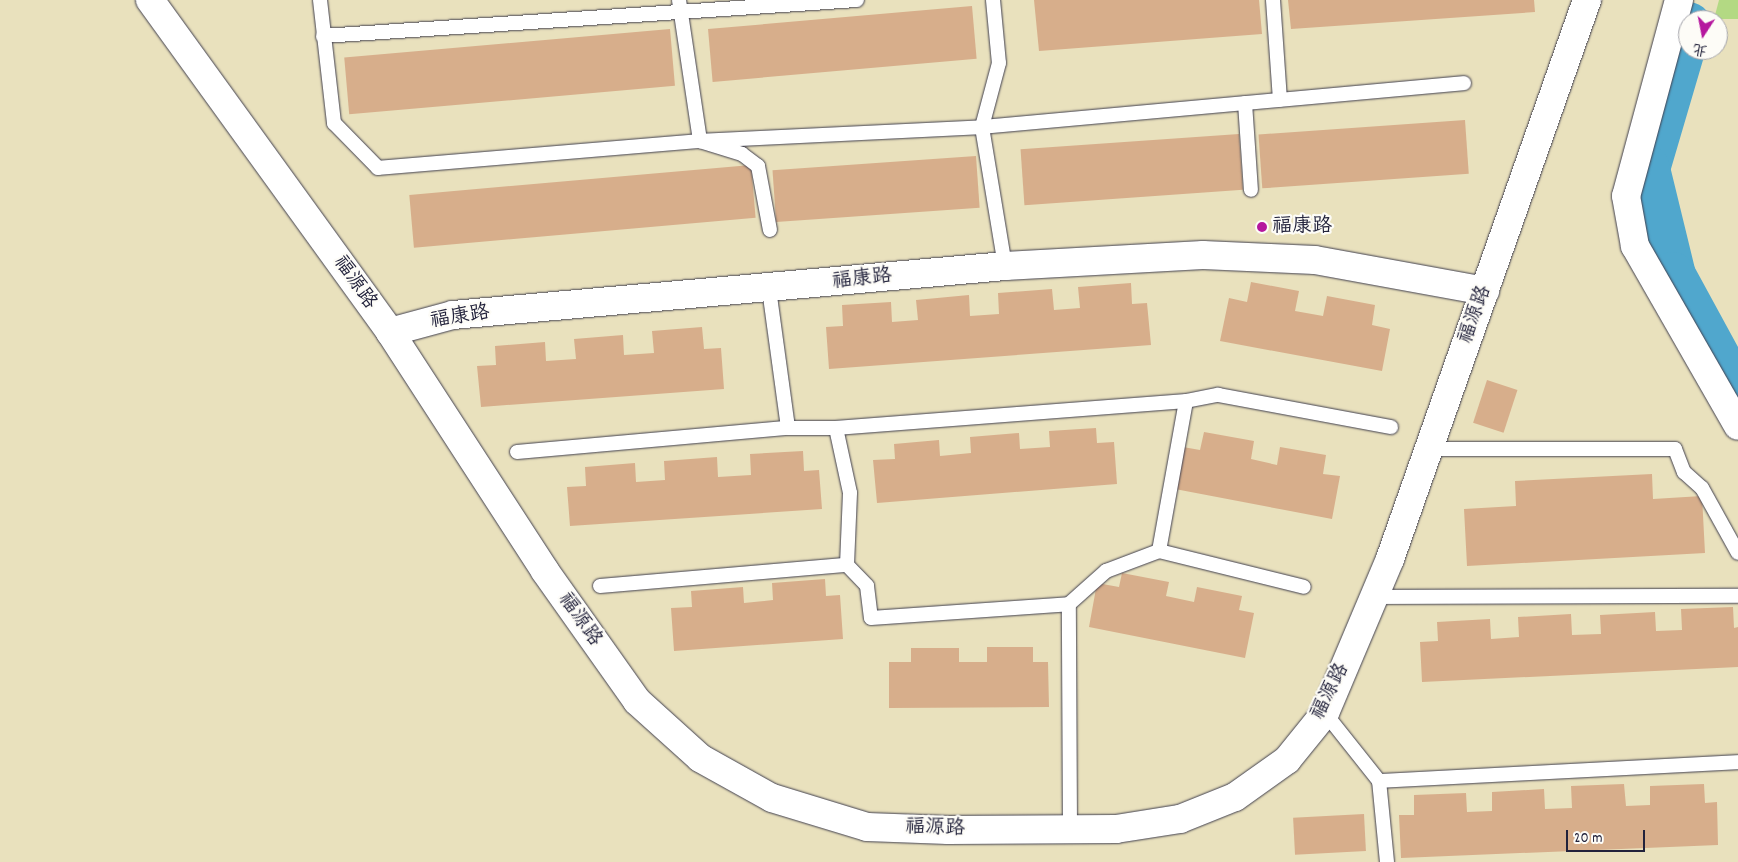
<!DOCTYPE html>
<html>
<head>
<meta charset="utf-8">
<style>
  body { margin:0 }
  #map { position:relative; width:1738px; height:862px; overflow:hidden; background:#e9e1bd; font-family:Dekko,"LXGW WenKai TC",sans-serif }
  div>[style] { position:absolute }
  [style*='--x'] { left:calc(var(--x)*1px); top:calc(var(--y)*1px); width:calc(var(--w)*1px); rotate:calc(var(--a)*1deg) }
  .green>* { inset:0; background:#b3d983 }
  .river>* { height:48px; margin:-24px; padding:0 24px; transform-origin:24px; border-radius:24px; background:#50a7cd }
  .building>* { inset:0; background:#d7ae8b; transform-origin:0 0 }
  .roads { filter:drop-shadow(0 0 1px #403f4e) drop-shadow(0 0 1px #403f4e) }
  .lane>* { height:14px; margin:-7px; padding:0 7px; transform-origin:7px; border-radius:7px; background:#fff }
  .street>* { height:28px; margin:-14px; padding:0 14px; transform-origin:14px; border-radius:14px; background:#fff }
  .dots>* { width:14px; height:14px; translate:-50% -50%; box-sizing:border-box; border:2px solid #fdfcf7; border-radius:50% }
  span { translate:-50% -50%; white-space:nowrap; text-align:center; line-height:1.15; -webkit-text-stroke:4.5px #fdfcf7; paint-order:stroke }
  .poi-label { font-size:20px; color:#22223b }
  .left { translate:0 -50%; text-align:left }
  .street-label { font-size:20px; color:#22223b }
  .north { position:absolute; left:1678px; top:10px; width:50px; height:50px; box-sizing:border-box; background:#fdfcf7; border:1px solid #a5a5ac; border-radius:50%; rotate:191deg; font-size:14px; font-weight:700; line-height:20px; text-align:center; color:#22223b }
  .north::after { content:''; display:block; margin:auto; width:18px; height:22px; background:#b5179e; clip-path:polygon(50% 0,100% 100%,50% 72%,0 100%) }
  .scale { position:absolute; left:1566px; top:830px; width:79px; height:22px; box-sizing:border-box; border:2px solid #22223b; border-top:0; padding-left:6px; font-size:15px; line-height:18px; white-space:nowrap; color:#22223b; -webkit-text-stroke:4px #fdfcf7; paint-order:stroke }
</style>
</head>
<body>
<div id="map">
  <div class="green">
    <i style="clip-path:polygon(1719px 0,1738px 0,1738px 19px,1714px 19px)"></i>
  </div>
  <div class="river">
    <i style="--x:1688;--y:26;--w:149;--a:106.4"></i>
    <i style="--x:1646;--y:169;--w:110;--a:76.3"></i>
    <i style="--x:1672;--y:276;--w:138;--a:61.4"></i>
  </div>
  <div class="building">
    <i style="clip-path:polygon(1034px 0,1259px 0,1262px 34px,1039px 51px)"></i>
    <i style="clip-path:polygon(1288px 0,1534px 0,1535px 12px,1291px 29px)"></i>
    <i style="left:972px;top:6px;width:53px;height:265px;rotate:85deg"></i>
    <i style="left:670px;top:29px;width:57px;height:327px;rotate:85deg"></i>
    <i style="left:1465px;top:120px;width:54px;height:207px;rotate:86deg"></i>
    <i style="left:1239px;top:134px;width:56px;height:219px;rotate:86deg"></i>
    <i style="left:976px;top:156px;width:52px;height:204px;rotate:86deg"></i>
    <i style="left:751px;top:165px;width:53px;height:343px;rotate:85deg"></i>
    <i style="clip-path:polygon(1251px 282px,1299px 291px,1295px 311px,1323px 316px,1327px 296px,1375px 305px,1372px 325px,1390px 329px,1382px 371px,1220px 341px,1229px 298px,1247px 302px)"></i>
    <i style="clip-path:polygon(1131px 283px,1132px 304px,1147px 303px,1151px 345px,829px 369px,826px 327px,843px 326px,842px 305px,891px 302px,892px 322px,918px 320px,916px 300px,969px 295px,970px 316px,999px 314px,998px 293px,1052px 289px,1054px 310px,1080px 308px,1078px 287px)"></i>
    <i style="clip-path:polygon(702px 327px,704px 349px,721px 348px,724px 389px,481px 407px,477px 366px,496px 365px,495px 346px,545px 342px,546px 361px,576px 359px,574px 339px,623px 335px,624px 355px,654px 353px,652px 331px)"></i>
    <i style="left:1487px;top:380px;width:32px;height:45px;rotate:18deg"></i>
    <i style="clip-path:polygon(1096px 428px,1097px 443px,1114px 442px,1117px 484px,877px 503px,873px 460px,895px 459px,894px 444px,939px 440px,940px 456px,971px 453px,970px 437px,1019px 433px,1020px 449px,1050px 447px,1049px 431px)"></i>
    <i style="clip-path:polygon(1204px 432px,1254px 441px,1251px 459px,1277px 465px,1280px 447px,1326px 455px,1323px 474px,1340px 476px,1332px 519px,1175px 489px,1183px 447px,1200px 450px)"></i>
    <i style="clip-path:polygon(803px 451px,804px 471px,819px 470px,822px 509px,570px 526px,567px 487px,586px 486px,585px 467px,635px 463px,636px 482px,665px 480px,664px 461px,717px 457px,718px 477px,751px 475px,750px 454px)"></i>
    <i style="clip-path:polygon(1652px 474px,1653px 499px,1702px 496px,1705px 553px,1467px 566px,1464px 509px,1516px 506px,1515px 481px)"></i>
    <i style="clip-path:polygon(1122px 573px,1169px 582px,1166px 596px,1194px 602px,1197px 587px,1242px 596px,1239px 610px,1254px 613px,1245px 658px,1089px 627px,1097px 583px,1119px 587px)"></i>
    <i style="clip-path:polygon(825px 579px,826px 596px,840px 595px,843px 639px,674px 651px,671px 608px,692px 607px,691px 591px,743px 587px,744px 603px,773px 600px,772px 583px)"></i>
    <i style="clip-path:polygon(1733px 607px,1734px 628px,1738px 627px,1738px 667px,1422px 682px,1420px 642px,1438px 641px,1437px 622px,1490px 619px,1491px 639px,1519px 637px,1518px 617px,1571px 614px,1572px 635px,1601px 634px,1600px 615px,1655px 612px,1656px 631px,1682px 630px,1681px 609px)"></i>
    <i style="clip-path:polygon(987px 647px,1033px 647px,1033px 662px,1048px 662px,1049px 707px,889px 708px,889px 662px,911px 662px,911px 648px,959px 648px,959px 662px,987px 662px)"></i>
    <i style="clip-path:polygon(1624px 784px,1626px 806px,1650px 805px,1650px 786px,1704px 784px,1705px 803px,1717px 802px,1718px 845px,1401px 858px,1399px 815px,1414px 815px,1414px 795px,1466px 793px,1467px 812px,1492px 811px,1492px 792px,1544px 789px,1545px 809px,1572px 808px,1571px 786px)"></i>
    <i style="left:1364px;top:814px;width:37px;height:71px;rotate:87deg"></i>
  </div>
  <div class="roads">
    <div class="lane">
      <i style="--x:320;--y:0;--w:124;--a:83.5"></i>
      <i style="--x:334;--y:123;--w:63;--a:45.6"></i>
      <i style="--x:378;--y:168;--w:323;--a:-4.8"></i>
      <i style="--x:700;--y:141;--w:282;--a:-2.8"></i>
      <i style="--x:982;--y:127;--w:484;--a:-5.2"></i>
      <i style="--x:679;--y:0;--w:143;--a:81.5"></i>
      <i style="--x:700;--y:141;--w:44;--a:17.2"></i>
      <i style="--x:742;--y:154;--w:20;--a:37"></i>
      <i style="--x:758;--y:166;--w:65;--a:79.4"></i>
      <i style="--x:993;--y:0;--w:63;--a:84.6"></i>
      <i style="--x:999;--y:63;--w:66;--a:104.9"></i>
      <i style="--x:982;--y:127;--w:141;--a:80.6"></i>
      <i style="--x:1273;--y:0;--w:100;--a:86"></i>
      <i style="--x:323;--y:36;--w:535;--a:-3.86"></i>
      <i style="--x:1245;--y:103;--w:87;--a:86.1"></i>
      <i style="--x:769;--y:289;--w:140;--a:82.2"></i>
      <i style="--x:836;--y:428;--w:351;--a:-4.4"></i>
      <i style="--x:1429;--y:449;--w:246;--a:0"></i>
      <i style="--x:1675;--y:449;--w:25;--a:69"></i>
      <i style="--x:1684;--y:472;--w:24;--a:42"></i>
      <i style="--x:1702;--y:488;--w:74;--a:61"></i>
      <i style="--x:517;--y:452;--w:272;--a:-5.1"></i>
      <i style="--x:788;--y:428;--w:48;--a:0"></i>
      <i style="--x:836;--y:428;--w:66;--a:77.8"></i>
      <i style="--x:850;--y:493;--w:72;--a:92.4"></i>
      <i style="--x:1159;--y:551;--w:152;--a:-79.8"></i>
      <i style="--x:1186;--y:401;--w:33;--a:-11"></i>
      <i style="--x:1218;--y:395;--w:176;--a:10.5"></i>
      <i style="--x:600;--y:586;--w:248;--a:-4.9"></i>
      <i style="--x:847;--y:565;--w:29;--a:46"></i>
      <i style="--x:867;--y:586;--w:32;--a:83"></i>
      <i style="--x:871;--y:618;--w:198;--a:-4"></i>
      <i style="--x:1374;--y:597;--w:364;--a:-0.2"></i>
      <i style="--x:1325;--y:713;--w:87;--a:51.5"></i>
      <i style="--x:1070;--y:829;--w:225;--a:-90.3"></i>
      <i style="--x:1069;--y:604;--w:50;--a:-41.7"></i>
      <i style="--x:1106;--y:571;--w:57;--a:-20.7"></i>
      <i style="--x:1159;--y:551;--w:149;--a:13.9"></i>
      <i style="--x:1387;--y:862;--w:81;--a:-95.6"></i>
      <i style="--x:1379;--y:781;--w:360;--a:-3"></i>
    </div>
    <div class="street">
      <i style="--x:150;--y:0;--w:410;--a:54.1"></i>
      <i style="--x:390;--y:332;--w:285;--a:57"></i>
      <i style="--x:545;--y:571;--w:159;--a:54.7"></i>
      <i style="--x:637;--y:701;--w:85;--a:42.1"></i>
      <i style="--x:700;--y:758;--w:82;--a:29.1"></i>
      <i style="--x:772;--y:798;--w:99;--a:17"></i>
      <i style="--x:867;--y:827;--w:81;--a:2.1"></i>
      <i style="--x:948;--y:830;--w:168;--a:-0.3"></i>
      <i style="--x:1116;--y:829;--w:65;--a:-8.9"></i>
      <i style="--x:1180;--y:819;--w:59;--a:-21.8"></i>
      <i style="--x:1235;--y:797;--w:64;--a:-35.4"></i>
      <i style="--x:1287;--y:760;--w:60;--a:-51"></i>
      <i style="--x:1325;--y:713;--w:167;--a:-67.1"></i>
      <i style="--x:1390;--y:559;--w:593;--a:-70.59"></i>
      <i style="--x:1679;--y:0;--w:203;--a:105.1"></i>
      <i style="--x:1626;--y:196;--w:51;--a:79.8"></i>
      <i style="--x:1635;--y:246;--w:207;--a:60.2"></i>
      <i style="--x:390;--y:332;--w:65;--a:-15.1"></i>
      <i style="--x:453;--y:315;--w:554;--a:-5.07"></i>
      <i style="--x:1005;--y:266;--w:198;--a:-3.2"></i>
      <i style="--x:1203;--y:255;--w:112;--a:2.6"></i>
      <i style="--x:1315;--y:260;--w:173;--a:10.3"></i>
    </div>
  </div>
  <div class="dots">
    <i style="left:1262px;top:227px;background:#b5179e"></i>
  </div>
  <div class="poi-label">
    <span class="left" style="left:1272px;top:227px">福康路</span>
  </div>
  <div class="street-label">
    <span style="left:862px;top:280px;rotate:-6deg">福康路</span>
    <span style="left:354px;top:283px;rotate:55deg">福源路</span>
    <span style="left:1476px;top:315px;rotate:-70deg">福源路</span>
    <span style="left:460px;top:318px;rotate:-9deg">福康路</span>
    <span style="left:579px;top:620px;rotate:55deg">福源路</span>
    <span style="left:1331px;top:692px;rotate:-63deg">福源路</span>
    <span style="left:935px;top:829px;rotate:2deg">福源路</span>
  </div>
  <div class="north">北</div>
  <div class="scale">20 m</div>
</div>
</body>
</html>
